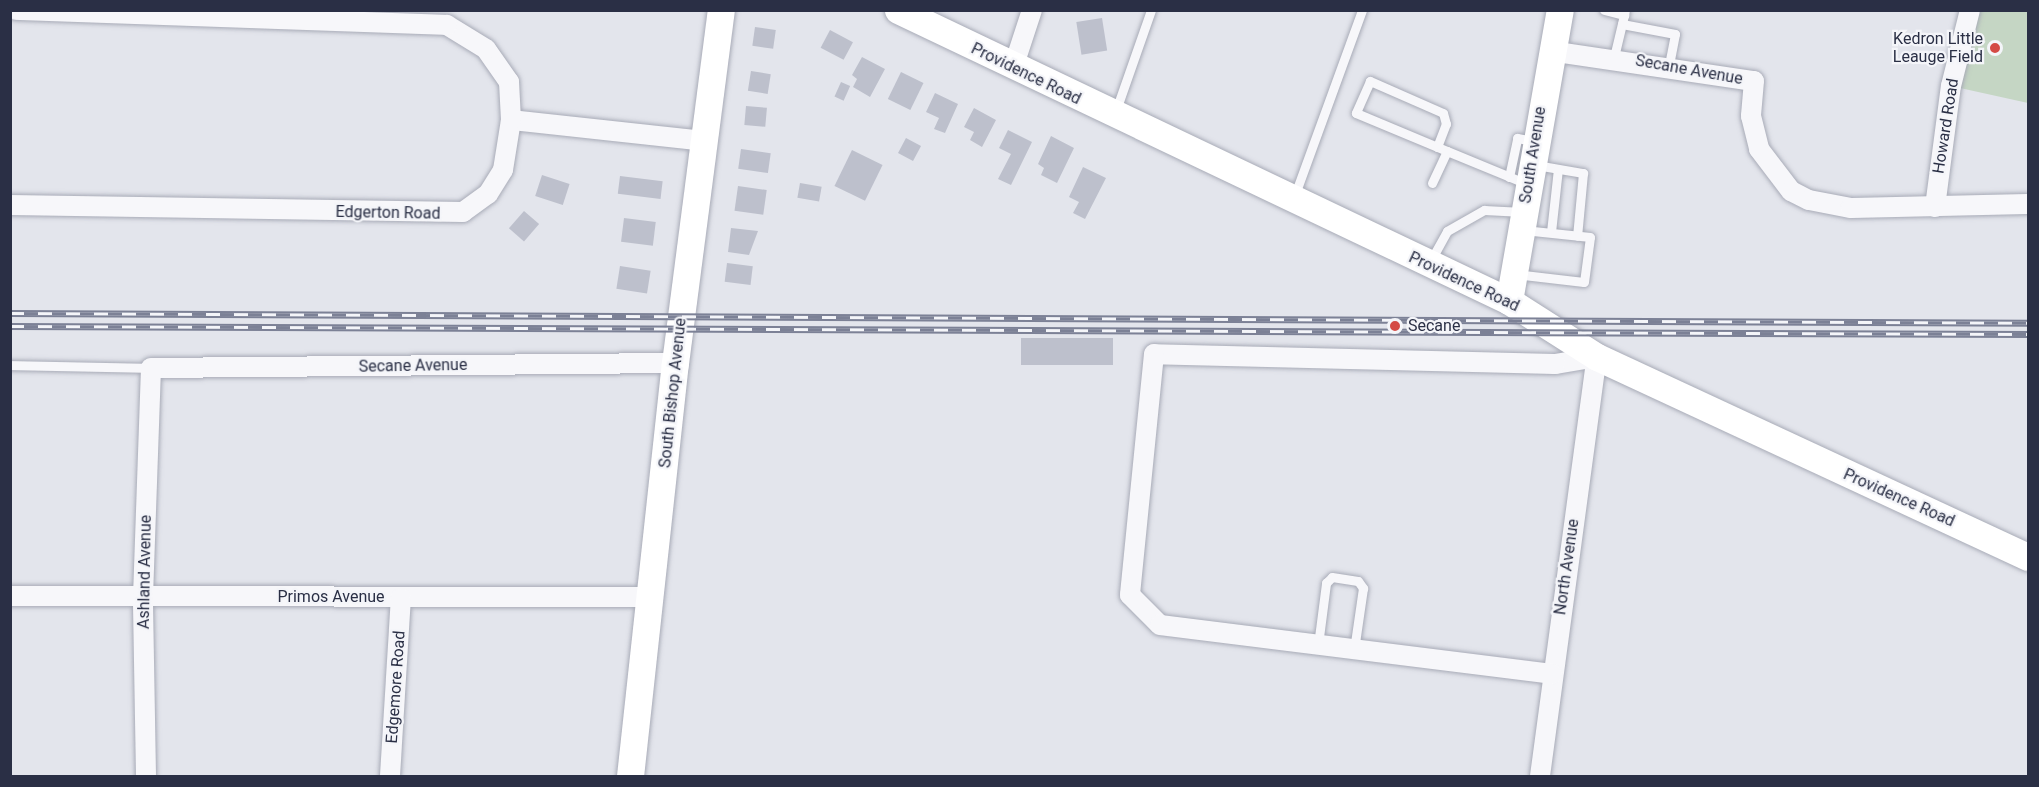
<!DOCTYPE html>
<html>
<head>
<meta charset="utf-8">
<style>
  body { margin:0 }
  #map { position:relative; width:2039px; height:787px; overflow:hidden; background:#e3e5ec; font-family:Roboto,sans-serif }
  div>[style] { position:absolute }
  [style*='--x'] { left:calc(var(--x)*1px); top:calc(var(--y)*1px); width:calc(var(--w)*1px); rotate:calc(var(--a)*1deg) }
  .green>* { inset:0; background:#c5d6c4 }
  .building>* { inset:0; background:#bdc0cc; transform-origin:0 0 }
  .roads { filter:drop-shadow(0 0 2px #a8abb7) drop-shadow(0 0 2px #a8abb7) }
  .lane>* { height:9px; margin:-4.5px; padding:0 4.5px; transform-origin:4.5px; border-radius:4.5px; background:#f7f7fa }
  .street>* { height:20px; margin:-10px; padding:0 10px; transform-origin:10px; border-radius:10px; background:#f7f7fa }
  .secondary>* { height:27px; margin:-13.5px; padding:0 13.5px; transform-origin:13.5px; border-radius:13.5px; background:#fff }
  .rail>* { height:7px; margin-top:-3.5px; transform-origin:0; background:repeating-linear-gradient(90deg,#f4f5f9 0 14px,#7c8196 0 28px); box-sizing:border-box; border-block:2px solid #7c8196 }
  .dots>* { width:16px; height:16px; translate:-50% -50%; box-sizing:border-box; border:3px solid #f4f5f9; border-radius:50% }
  span { translate:-50% -50%; white-space:nowrap; text-align:center; line-height:1.15; -webkit-text-stroke:4.5px #f4f5f9; paint-order:stroke }
  .poi-label { font-size:16px; color:#2a2f45 }
  .right { translate:-100% -50%; text-align:right }
  .left { translate:0 -50%; text-align:left }
  .street-label { font-size:16px; color:#2a2f45 }
  .frame { position:absolute; inset:0; border:12px solid #2a2f45; pointer-events:none }
</style>
</head>
<body>
<div id="map">
  <div class="green">
    <i style="clip-path:polygon(1970px 11px,2028px 11px,2028px 103px,1951px 86px)"></i>
  </div>
  <div class="building">
    <i style="left:1102px;top:18px;width:33px;height:26px;rotate:81deg"></i>
    <i style="left:755px;top:27px;width:21px;height:19px;rotate:8deg"></i>
    <i style="left:830px;top:30px;width:26px;height:20px;rotate:28deg"></i>
    <i style="clip-path:polygon(862px 57px,885px 69px,870px 97px,853px 87px,857px 79px,852px 75px)"></i>
    <i style="left:751px;top:71px;width:20px;height:20px;rotate:9deg"></i>
    <i style="left:901px;top:72px;width:25px;height:30px;rotate:26deg"></i>
    <i style="left:841px;top:82px;width:10px;height:16px;rotate:24deg"></i>
    <i style="clip-path:polygon(935px 93px,958px 104px,945px 133px,934px 129px,939px 118px,926px 112px)"></i>
    <i style="left:746px;top:106px;width:21px;height:19px;rotate:5deg"></i>
    <i style="clip-path:polygon(974px 108px,996px 120px,982px 147px,970px 140px,974px 132px,964px 127px)"></i>
    <i style="clip-path:polygon(1008px 130px,1032px 142px,1011px 185px,998px 179px,1011px 154px,999px 148px)"></i>
    <i style="clip-path:polygon(1051px 136px,1074px 148px,1057px 183px,1041px 175px,1044px 168px,1038px 164px)"></i>
    <i style="left:906px;top:138px;width:17px;height:17px;rotate:28deg"></i>
    <i style="left:741px;top:149px;width:30px;height:20px;rotate:8deg"></i>
    <i style="left:852px;top:150px;width:34px;height:40px;rotate:26deg"></i>
    <i style="clip-path:polygon(1083px 167px,1106px 178px,1085px 219px,1073px 213px,1079px 202px,1069px 197px)"></i>
    <i style="left:542px;top:175px;width:29px;height:22px;rotate:18deg"></i>
    <i style="left:620px;top:176px;width:43px;height:18px;rotate:7deg"></i>
    <i style="left:800px;top:183px;width:22px;height:15px;rotate:10deg"></i>
    <i style="left:738px;top:186px;width:29px;height:25px;rotate:8deg"></i>
    <i style="left:524px;top:211px;width:20px;height:23px;rotate:41deg"></i>
    <i style="left:624px;top:218px;width:32px;height:24px;rotate:7deg"></i>
    <i style="clip-path:polygon(731px 228px,758px 231px,749px 255px,728px 252px)"></i>
    <i style="left:727px;top:263px;width:26px;height:19px;rotate:7deg"></i>
    <i style="left:620px;top:266px;width:31px;height:23px;rotate:9deg"></i>
    <i style="left:1021px;top:338px;width:92px;height:27px"></i>
  </div>
  <div class="roads">
    <div class="lane">
      <i style="--x:1604;--y:10;--w:21;--a:14"></i>
      <i style="--x:1624;--y:15;--w:5;--a:-79"></i>
      <i style="--x:1622;--y:24;--w:54;--a:10.7"></i>
      <i style="--x:1675;--y:34;--w:32;--a:101"></i>
      <i style="--x:1614;--y:57;--w:43;--a:-76.6"></i>
      <i style="--x:1116;--y:110;--w:106;--a:-70.7"></i>
      <i style="--x:1437;--y:147;--w:25;--a:-69"></i>
      <i style="--x:1446;--y:124;--w:11;--a:-105"></i>
      <i style="--x:1443;--y:113;--w:80;--a:-156.3"></i>
      <i style="--x:1370;--y:81;--w:35;--a:114"></i>
      <i style="--x:1356;--y:113;--w:99;--a:22.7"></i>
      <i style="--x:1447;--y:151;--w:87;--a:22.4"></i>
      <i style="--x:1536;--y:165;--w:48;--a:9.7"></i>
      <i style="--x:1583;--y:173;--w:63;--a:95.4"></i>
      <i style="--x:1509;--y:177;--w:40;--a:-78"></i>
      <i style="--x:1517;--y:138;--w:17;--a:10"></i>
      <i style="--x:1432;--y:183;--w:35;--a:-65"></i>
      <i style="--x:1294;--y:197;--w:199;--a:-70"></i>
      <i style="--x:1551;--y:232;--w:63;--a:-83.7"></i>
      <i style="--x:1431;--y:260;--w:33;--a:-61"></i>
      <i style="--x:1447;--y:231;--w:43;--a:-29.6"></i>
      <i style="--x:1484;--y:210;--w:39;--a:3"></i>
      <i style="--x:1515;--y:274;--w:69;--a:6.6"></i>
      <i style="--x:1584;--y:282;--w:45;--a:-82.4"></i>
      <i style="--x:1590;--y:237;--w:67;--a:-174"></i>
      <i style="--x:10;--y:365;--w:141;--a:1.2"></i>
      <i style="--x:1318;--y:645;--w:63;--a:-82.6"></i>
      <i style="--x:1326;--y:583;--w:8;--a:-45"></i>
      <i style="--x:1332;--y:577;--w:26;--a:9"></i>
      <i style="--x:1358;--y:581;--w:9;--a:54"></i>
      <i style="--x:1363;--y:588;--w:63;--a:98.3"></i>
    </div>
    <div class="street">
      <i style="--x:1550;--y:51;--w:206;--a:8.4"></i>
      <i style="--x:1754;--y:81;--w:35;--a:95"></i>
      <i style="--x:1751;--y:116;--w:34;--a:76"></i>
      <i style="--x:1759;--y:149;--w:53;--a:52.7"></i>
      <i style="--x:1791;--y:191;--w:20;--a:27"></i>
      <i style="--x:1809;--y:200;--w:43;--a:10.8"></i>
      <i style="--x:1851;--y:208;--w:177;--a:-1.3"></i>
      <i style="--x:1013;--y:68;--w:61;--a:-71.9"></i>
      <i style="--x:511;--y:120;--w:193;--a:6.2"></i>
      <i style="--x:10;--y:205;--w:453;--a:0.9"></i>
      <i style="--x:463;--y:212;--w:31;--a:-36"></i>
      <i style="--x:488;--y:194;--w:28;--a:-58"></i>
      <i style="--x:503;--y:170;--w:51;--a:-80.9"></i>
      <i style="--x:511;--y:120;--w:38;--a:-93"></i>
      <i style="--x:509;--y:82;--w:40;--a:-124.9"></i>
      <i style="--x:486;--y:49;--w:46;--a:-148.4"></i>
      <i style="--x:447;--y:25;--w:431;--a:-178"></i>
      <i style="--x:1935;--y:207;--w:122;--a:-82.5"></i>
      <i style="--x:1951;--y:86;--w:78;--a:-76"></i>
      <i style="--x:10;--y:596;--w:642;--a:0.09"></i>
      <i style="--x:146;--y:776;--w:179;--a:-91"></i>
      <i style="--x:143;--y:597;--w:229;--a:-88"></i>
      <i style="--x:151;--y:368;--w:524;--a:-0.55"></i>
      <i style="--x:390;--y:776;--w:178;--a:-86.5"></i>
      <i style="--x:1540;--y:776;--w:423;--a:-82.3"></i>
      <i style="--x:1597;--y:357;--w:43;--a:170.5"></i>
      <i style="--x:1555;--y:364;--w:401;--a:-178.6"></i>
      <i style="--x:1154;--y:354;--w:242;--a:95.7"></i>
      <i style="--x:1130;--y:595;--w:42;--a:45"></i>
      <i style="--x:1160;--y:625;--w:395;--a:7.1"></i>
    </div>
    <div class="secondary">
      <i style="--x:898;--y:10;--w:677;--a:25.47"></i>
      <i style="--x:1509;--y:301;--w:104;--a:32.5"></i>
      <i style="--x:1597;--y:357;--w:475;--a:24.9"></i>
      <i style="--x:1509;--y:301;--w:295;--a:-80.1"></i>
      <i style="--x:630;--y:776;--w:415;--a:-83.8"></i>
      <i style="--x:675;--y:363;--w:356;--a:-82.6"></i>
    </div>
  </div>
  <div class="rail">
    <i style="--x:10;--y:313;--w:2018;--a:0.28"></i>
    <i style="--x:10;--y:326;--w:2018;--a:0.23"></i>
  </div>
  <div class="dots">
    <i style="left:1995px;top:48px;background:#d44a45"></i>
    <i style="left:1395px;top:326px;background:#d44a45"></i>
  </div>
  <div class="poi-label">
    <span class="right" style="left:1983px;top:48px">Kedron Little<br>Leauge Field</span>
    <span class="left" style="left:1408px;top:326px">Secane</span>
  </div>
  <div class="street-label">
    <span style="left:1689px;top:70px;rotate:10deg">Secane Avenue</span>
    <span style="left:1026px;top:74px;rotate:26deg">Providence Road</span>
    <span style="left:1946px;top:126px;rotate:-81deg">Howard Road</span>
    <span style="left:1533px;top:155px;rotate:-81deg">South Avenue</span>
    <span style="left:388px;top:213px;rotate:1deg">Edgerton Road</span>
    <span style="left:1464px;top:282px;rotate:25deg">Providence Road</span>
    <span style="left:413px;top:366px;rotate:-1deg">Secane Avenue</span>
    <span style="left:673px;top:393px;rotate:-84deg">South Bishop Avenue</span>
    <span style="left:1899px;top:498px;rotate:24deg">Providence Road</span>
    <span style="left:1567px;top:567px;rotate:-82deg">North Avenue</span>
    <span style="left:145px;top:572px;rotate:-89deg">Ashland Avenue</span>
    <span style="left:331px;top:597px">Primos Avenue</span>
    <span style="left:396px;top:687px;rotate:-86deg">Edgemore Road</span>
  </div>
  <div class="frame"></div>
</div>
</body>
</html>
